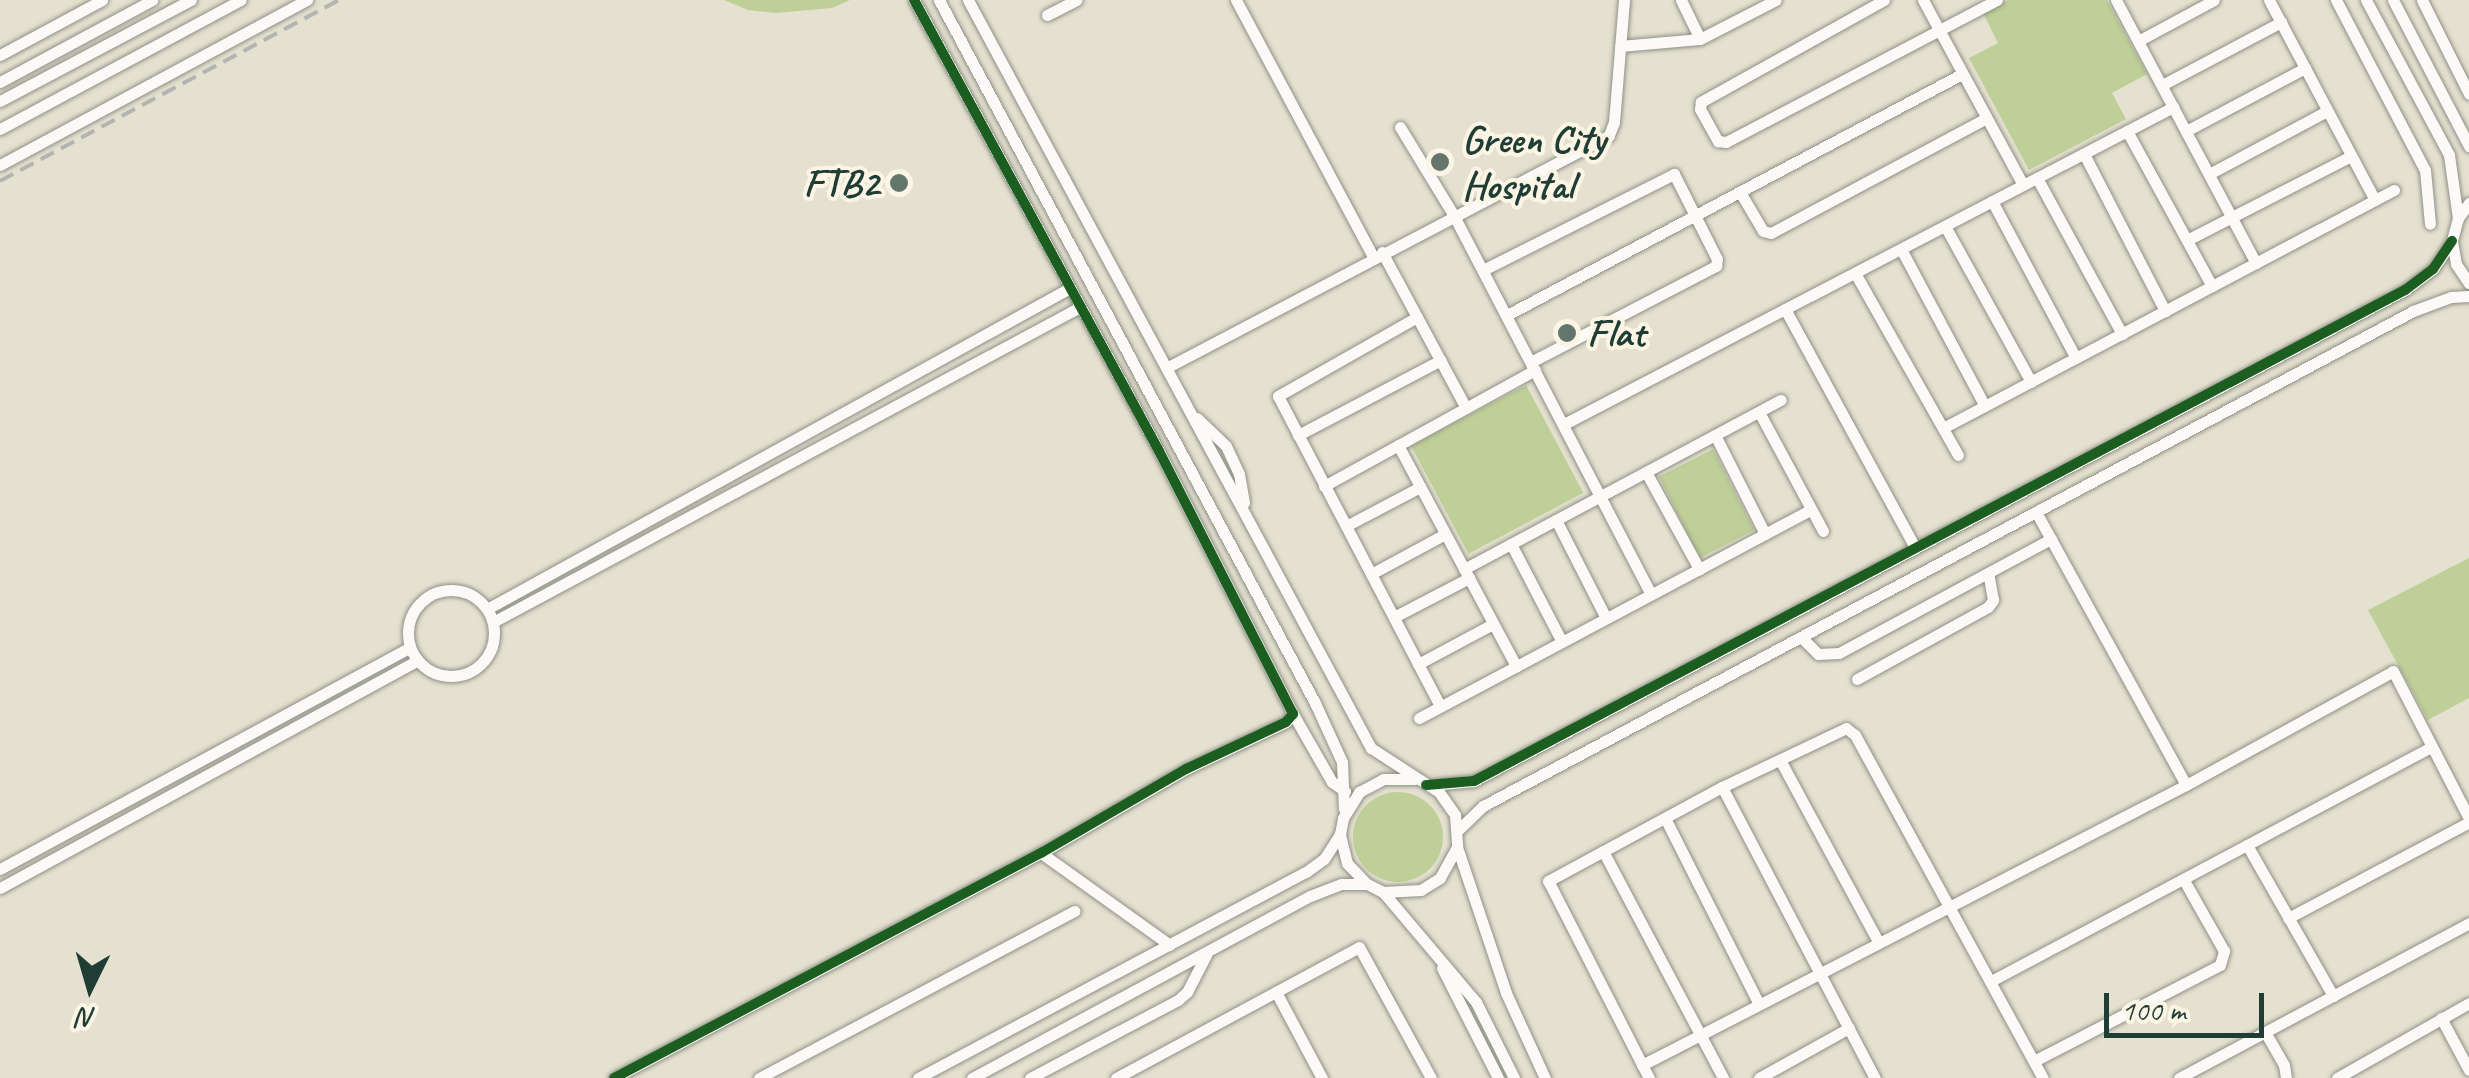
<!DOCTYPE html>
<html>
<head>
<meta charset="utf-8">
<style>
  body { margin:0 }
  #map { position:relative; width:2469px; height:1078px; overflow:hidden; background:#e5e1d0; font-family:Caveat,sans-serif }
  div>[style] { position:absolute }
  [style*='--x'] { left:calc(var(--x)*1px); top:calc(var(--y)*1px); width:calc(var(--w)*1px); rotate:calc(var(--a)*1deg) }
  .green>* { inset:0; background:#becf97; transform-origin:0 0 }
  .round { border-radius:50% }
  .roads { filter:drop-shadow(0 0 2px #8e9086) drop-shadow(0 0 2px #8e9086) }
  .minor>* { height:11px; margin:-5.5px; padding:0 5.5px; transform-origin:5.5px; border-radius:5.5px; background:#fbfaf8 }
  .minor>.ring { margin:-5.5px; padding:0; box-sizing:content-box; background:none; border:11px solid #fbfaf8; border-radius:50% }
  .rail>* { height:4px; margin-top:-2px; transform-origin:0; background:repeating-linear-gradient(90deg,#b2b5b1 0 15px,transparent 0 23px) }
  .cycleway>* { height:10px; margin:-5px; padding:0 5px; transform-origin:5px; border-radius:5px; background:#1b5e20 }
  .dots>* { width:28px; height:28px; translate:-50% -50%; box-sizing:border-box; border:5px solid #fcf5e5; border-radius:50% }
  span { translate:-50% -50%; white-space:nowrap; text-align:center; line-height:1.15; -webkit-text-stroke:8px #fcf5e5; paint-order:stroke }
  .poi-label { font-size:40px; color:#1f3d34; font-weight:700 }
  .left { translate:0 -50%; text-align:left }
  .right { translate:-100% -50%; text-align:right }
  .north { position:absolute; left:40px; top:938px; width:100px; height:100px; -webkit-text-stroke:8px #fcf5e5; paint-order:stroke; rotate:185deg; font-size:28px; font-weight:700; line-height:40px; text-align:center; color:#1f3d34 }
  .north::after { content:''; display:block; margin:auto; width:35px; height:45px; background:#1f3d34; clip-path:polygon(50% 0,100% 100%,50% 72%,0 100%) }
  .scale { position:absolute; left:2104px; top:993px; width:160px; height:45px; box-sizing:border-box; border:5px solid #1f3d34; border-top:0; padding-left:12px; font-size:30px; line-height:35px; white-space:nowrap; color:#1f3d34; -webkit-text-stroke:8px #fcf5e5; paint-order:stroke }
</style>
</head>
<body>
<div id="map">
  <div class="green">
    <i style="clip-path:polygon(724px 0,850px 0,832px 8px,776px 13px,748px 10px)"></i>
    <i style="clip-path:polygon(2008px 0,2107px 0,2147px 74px,2112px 93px,2126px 119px,2029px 170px,1969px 58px,1998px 43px,1983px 13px)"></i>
    <i style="left:1526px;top:385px;width:122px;height:130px;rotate:62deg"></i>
    <i style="left:1713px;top:449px;width:91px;height:61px;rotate:63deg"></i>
    <i style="clip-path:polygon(2469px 558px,2469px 698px,2428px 720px,2368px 610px)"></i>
    <i class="round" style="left:1353px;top:792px;width:90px;height:90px"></i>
  </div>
  <div class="roads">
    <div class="minor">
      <i style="--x:939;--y:0;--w:797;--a:61.86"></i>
      <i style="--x:1315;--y:703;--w:65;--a:65.4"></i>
      <i style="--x:1342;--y:762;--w:47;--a:87.6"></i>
      <i style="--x:968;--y:0;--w:850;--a:61.69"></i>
      <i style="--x:1371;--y:748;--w:81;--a:32.9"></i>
      <i style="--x:1439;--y:792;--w:28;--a:55"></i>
      <i style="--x:1455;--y:815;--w:32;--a:86"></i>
      <i style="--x:1457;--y:847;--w:35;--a:119"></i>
      <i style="--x:1440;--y:878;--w:22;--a:148"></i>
      <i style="--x:1421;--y:890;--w:38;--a:177"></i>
      <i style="--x:1383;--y:892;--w:18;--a:-153"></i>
      <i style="--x:1367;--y:884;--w:29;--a:-134"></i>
      <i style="--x:1347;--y:863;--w:30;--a:-104"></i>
      <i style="--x:1340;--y:834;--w:16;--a:-79"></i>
      <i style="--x:1343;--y:818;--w:31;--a:-58"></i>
      <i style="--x:1359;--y:792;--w:27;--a:-28"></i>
      <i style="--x:1383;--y:779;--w:31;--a:0"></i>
      <i style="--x:1236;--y:0;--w:291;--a:61.9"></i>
      <i style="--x:1681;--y:0;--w:43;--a:64"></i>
      <i style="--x:1884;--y:0;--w:210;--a:150.9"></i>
      <i style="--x:1701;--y:102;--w:7;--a:98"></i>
      <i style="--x:1700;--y:109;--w:37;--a:61"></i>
      <i style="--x:1718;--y:141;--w:8;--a:7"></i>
      <i style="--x:1726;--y:142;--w:306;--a:-27.7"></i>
      <i style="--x:1923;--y:0;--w:210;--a:61.6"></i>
      <i style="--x:2116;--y:0;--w:298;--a:62"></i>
      <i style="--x:2269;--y:0;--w:226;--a:62.1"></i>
      <i style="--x:2336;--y:0;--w:192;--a:62.4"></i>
      <i style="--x:2425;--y:170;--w:54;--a:84.7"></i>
      <i style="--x:2366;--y:0;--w:176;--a:61.8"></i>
      <i style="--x:2449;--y:155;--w:64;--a:81.9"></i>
      <i style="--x:2393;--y:0;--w:165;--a:62.5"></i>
      <i style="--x:2422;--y:0;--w:105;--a:63.4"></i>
      <i style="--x:1047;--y:15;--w:33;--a:-27"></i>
      <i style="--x:2138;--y:41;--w:86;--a:-28.3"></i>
      <i style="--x:1620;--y:46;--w:80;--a:-5"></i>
      <i style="--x:1700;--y:39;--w:85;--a:-27.2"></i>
      <i style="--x:0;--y:55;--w:116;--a:-28.3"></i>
      <i style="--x:0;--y:82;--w:173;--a:-28.3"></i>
      <i style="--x:2162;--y:85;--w:135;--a:-27.9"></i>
      <i style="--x:0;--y:101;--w:216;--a:-27.9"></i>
      <i style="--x:1400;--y:127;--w:102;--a:58.7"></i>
      <i style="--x:1453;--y:214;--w:428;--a:62.5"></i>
      <i style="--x:0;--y:129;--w:273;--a:-28.2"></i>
      <i style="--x:2127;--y:131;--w:177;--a:61.3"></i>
      <i style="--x:2186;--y:131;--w:135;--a:-27.9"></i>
      <i style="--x:2084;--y:154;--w:177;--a:62.7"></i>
      <i style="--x:0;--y:165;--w:349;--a:-28.3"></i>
      <i style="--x:2209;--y:174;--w:134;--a:-28.1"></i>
      <i style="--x:2037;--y:178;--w:178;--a:61.4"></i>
      <i style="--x:1740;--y:192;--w:45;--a:59.5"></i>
      <i style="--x:1763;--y:231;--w:8;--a:14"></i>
      <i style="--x:1771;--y:233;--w:244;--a:-28.1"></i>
      <i style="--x:1992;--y:201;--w:178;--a:61.9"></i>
      <i style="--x:2469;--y:203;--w:19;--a:126"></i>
      <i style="--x:2458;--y:218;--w:24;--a:105"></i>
      <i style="--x:2452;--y:241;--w:23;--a:80"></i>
      <i style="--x:2456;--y:264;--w:23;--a:56"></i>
      <i style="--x:1945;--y:226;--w:178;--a:61.1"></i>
      <i style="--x:2187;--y:240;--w:184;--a:-27.1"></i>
      <i style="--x:1901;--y:249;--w:178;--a:61.9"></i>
      <i style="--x:1382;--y:252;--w:177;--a:61.7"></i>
      <i style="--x:1483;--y:270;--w:214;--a:-26.7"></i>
      <i style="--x:1674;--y:174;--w:95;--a:63.2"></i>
      <i style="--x:1717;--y:259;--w:7;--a:98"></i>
      <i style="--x:1716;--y:266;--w:208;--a:152.6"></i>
      <i style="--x:1855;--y:273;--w:209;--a:60.5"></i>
      <i style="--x:1785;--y:309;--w:271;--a:61.4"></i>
      <i style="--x:1507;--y:315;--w:515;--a:-27.91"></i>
      <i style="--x:1417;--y:317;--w:160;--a:150.4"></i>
      <i style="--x:1278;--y:396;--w:350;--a:62.4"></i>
      <i style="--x:1168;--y:367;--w:498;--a:-27.7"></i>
      <i style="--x:1609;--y:135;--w:14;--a:-69"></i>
      <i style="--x:1614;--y:122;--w:122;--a:-85.3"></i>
      <i style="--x:1759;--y:412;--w:135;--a:61.7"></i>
      <i style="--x:1197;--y:418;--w:40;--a:44"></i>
      <i style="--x:1226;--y:446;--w:31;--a:65"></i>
      <i style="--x:1239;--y:474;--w:29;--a:80"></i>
      <i style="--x:1564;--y:424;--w:687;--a:-27.5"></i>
      <i style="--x:1943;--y:428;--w:510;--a:-27.82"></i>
      <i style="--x:1298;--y:435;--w:161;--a:-27.7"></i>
      <i style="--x:1715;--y:435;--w:111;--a:63.2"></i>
      <i style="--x:1398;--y:445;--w:251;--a:61.9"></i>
      <i style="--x:1646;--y:472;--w:111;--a:61.3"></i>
      <i style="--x:1324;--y:486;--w:241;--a:-28.8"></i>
      <i style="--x:2036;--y:512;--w:311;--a:61.2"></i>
      <i style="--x:1556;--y:520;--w:110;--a:63"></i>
      <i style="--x:1346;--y:526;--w:84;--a:-27.8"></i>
      <i style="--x:1511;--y:544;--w:110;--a:62.5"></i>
      <i style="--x:1464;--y:569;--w:359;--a:-28.1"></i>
      <i style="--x:1371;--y:574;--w:84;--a:-28.4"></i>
      <i class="ring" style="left:408px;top:590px;width:75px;height:75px"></i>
      <i style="--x:487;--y:609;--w:663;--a:-28.84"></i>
      <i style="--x:1394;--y:617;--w:85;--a:-27.5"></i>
      <i style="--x:493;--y:622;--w:664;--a:-28.22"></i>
      <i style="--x:1801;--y:637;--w:24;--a:45"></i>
      <i style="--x:1818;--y:654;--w:21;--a:-3"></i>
      <i style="--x:1839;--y:653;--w:241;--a:-28.3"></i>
      <i style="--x:1418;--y:664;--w:85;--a:-28.1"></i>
      <i style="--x:1857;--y:679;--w:149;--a:-28.8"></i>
      <i style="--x:1988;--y:607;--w:9;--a:-54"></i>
      <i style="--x:1993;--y:600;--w:27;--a:-100"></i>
      <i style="--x:1293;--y:714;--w:78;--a:60.2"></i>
      <i style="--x:1332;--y:782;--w:16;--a:35"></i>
      <i style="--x:1419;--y:718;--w:444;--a:-28"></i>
      <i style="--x:1780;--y:760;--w:206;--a:61.6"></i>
      <i style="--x:1431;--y:785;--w:43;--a:-5.3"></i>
      <i style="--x:1474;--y:781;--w:1053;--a:-27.81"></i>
      <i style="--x:2405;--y:290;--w:35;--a:-37"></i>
      <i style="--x:2433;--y:269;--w:34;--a:-56"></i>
      <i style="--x:1722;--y:787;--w:329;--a:62.3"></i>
      <i style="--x:1665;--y:818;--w:208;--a:63.2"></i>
      <i style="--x:1458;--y:830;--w:35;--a:-44"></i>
      <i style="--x:1483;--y:806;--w:1054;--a:-28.02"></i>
      <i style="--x:2413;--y:311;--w:40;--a:-20.2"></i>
      <i style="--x:2451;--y:297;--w:18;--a:-3"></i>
      <i style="--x:2247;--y:845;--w:174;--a:60.3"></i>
      <i style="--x:1457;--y:847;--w:154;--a:71.4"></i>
      <i style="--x:1506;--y:993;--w:94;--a:65.4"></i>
      <i style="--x:1603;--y:851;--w:257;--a:62.1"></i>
      <i style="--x:1041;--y:853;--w:158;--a:35.5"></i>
      <i style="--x:0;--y:869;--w:466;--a:-28.4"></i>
      <i style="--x:0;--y:888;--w:475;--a:-28.6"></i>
      <i style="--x:1383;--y:892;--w:144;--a:49.8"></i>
      <i style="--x:1476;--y:1002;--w:85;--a:63.4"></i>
      <i style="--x:2288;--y:918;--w:205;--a:-27.9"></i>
      <i style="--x:1442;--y:968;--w:123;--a:63"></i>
      <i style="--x:1991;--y:981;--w:499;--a:-28"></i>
      <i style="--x:1276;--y:992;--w:98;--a:61.9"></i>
      <i style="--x:2441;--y:1018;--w:59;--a:61.7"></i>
      <i style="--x:2265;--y:1032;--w:38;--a:60"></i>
      <i style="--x:2284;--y:1065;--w:13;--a:81"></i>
      <i style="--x:2034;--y:1061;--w:209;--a:-27.3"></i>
      <i style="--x:2220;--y:965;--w:15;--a:-74"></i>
      <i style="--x:2224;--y:951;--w:79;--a:-119.5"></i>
      <i style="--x:1642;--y:1065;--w:612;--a:-27.24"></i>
      <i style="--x:2186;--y:785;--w:236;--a:-28.8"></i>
      <i style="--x:2393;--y:671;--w:165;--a:62.7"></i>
      <i style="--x:614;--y:1078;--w:483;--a:-27.8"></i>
      <i style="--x:1041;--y:853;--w:168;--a:-30.1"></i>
      <i style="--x:1186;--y:769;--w:110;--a:-25.2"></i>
      <i style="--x:1286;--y:722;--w:11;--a:-49"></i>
      <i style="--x:1293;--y:714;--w:295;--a:-117"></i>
      <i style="--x:1159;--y:451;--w:513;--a:-118.51"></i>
      <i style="--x:759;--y:1078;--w:357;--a:-27.9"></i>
      <i style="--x:918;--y:1078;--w:439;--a:-28"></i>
      <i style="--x:1306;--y:872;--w:22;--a:-36"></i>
      <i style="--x:1324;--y:859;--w:30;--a:-57"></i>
      <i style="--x:972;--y:1078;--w:384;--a:-28.3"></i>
      <i style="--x:1310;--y:896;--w:33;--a:-21"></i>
      <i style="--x:1341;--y:884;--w:26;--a:0"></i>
      <i style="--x:1030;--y:1078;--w:167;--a:-27.8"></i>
      <i style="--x:1178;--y:1000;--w:12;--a:-42"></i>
      <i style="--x:1187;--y:992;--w:42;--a:-62.8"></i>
      <i style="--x:1116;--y:1078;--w:276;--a:-28.3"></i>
      <i style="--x:1359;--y:947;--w:149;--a:61.2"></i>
      <i style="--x:1649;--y:1078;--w:221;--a:-117.1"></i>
      <i style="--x:1548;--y:881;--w:198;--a:-28.4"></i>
      <i style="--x:1722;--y:787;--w:137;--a:-25.4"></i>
      <i style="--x:1846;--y:728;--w:11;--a:38"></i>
      <i style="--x:1855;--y:735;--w:391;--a:61.3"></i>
      <i style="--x:1759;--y:1078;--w:103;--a:-29.1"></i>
      <i style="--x:2179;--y:1078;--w:329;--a:-28.1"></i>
      <i style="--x:2337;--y:1078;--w:152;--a:-29.6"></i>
    </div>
  </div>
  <div class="rail">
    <i style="--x:0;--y:181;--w:384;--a:-28.1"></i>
  </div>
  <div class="cycleway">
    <i style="--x:1426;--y:785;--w:48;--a:-4.8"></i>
    <i style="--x:1474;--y:781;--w:1053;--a:-27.81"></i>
    <i style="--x:2405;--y:290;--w:35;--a:-37"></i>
    <i style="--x:2433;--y:269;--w:34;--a:-56"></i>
    <i style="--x:614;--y:1078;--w:483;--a:-27.8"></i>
    <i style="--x:1041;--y:853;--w:168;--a:-30.1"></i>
    <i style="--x:1186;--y:769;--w:110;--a:-25.2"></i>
    <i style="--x:1286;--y:722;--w:11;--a:-49"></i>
    <i style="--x:1293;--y:714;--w:295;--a:-117"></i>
    <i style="--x:1159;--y:451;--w:513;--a:-118.51"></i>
  </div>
  <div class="dots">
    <i style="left:1440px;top:162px;background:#64766b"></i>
    <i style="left:899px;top:183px;background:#64766b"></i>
    <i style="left:1567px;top:333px;background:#64766b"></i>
  </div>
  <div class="poi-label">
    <span class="left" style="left:1462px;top:162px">Green City<br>Hospital</span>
    <span class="right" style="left:879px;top:183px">FTB2</span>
    <span class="left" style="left:1587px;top:333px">Flat</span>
  </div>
  <div class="north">N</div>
  <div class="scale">100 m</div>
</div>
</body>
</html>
